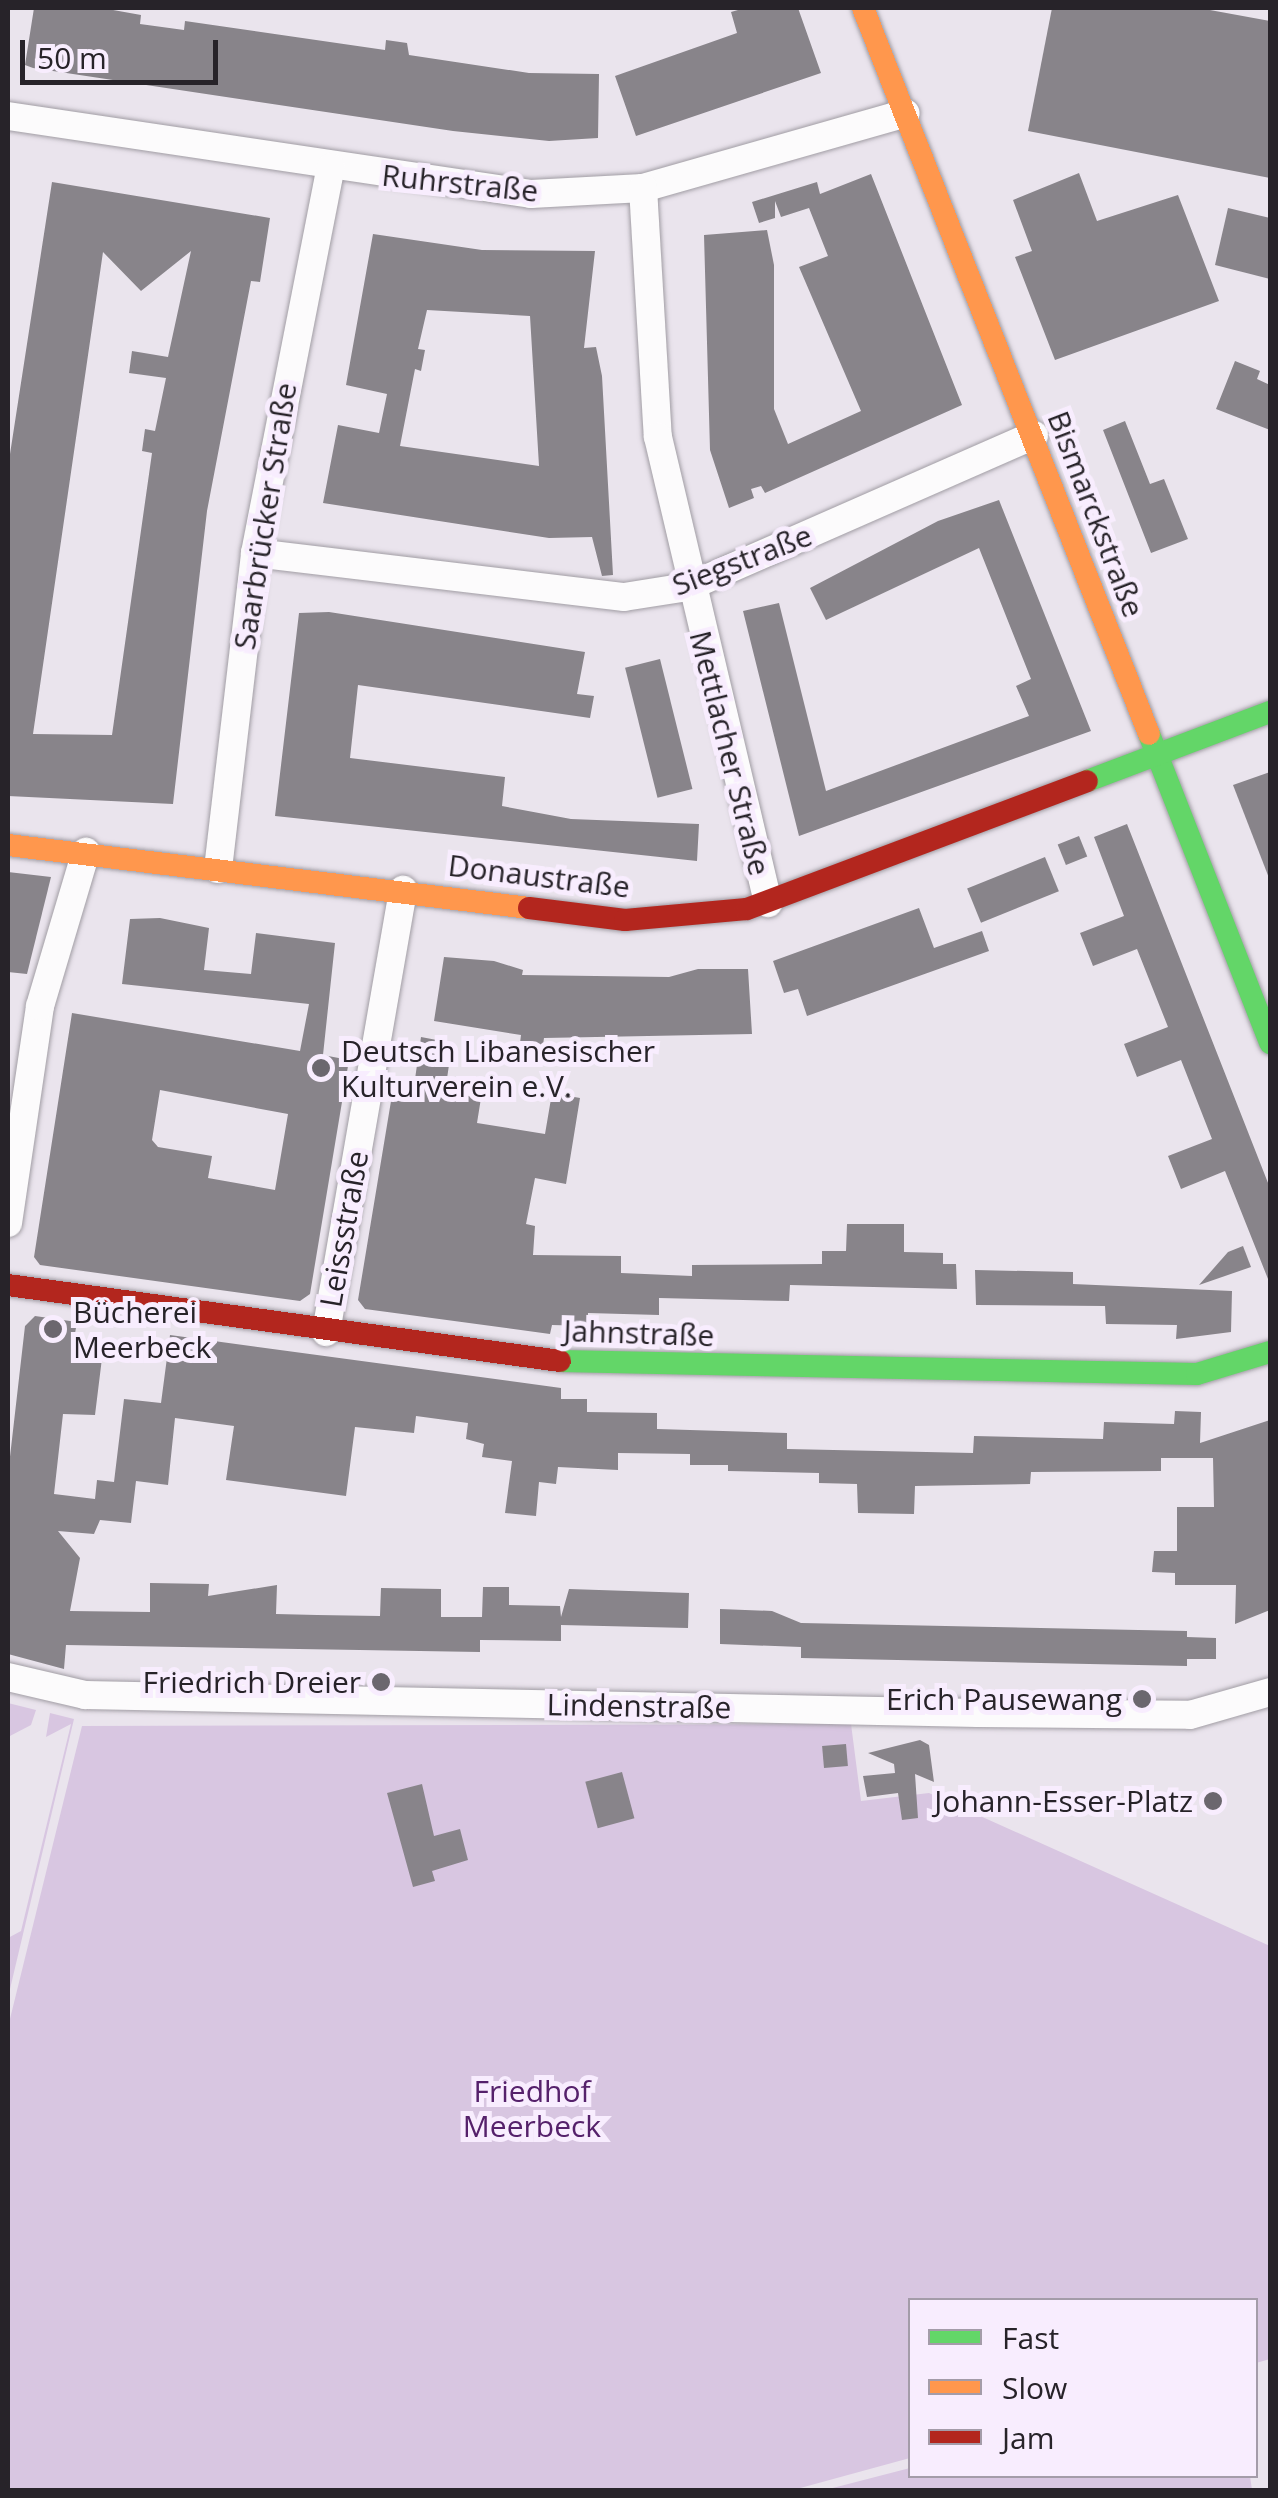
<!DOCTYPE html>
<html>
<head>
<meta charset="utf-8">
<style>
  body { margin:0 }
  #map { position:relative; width:1278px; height:2498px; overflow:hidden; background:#eae4ed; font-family:"Open Sans",sans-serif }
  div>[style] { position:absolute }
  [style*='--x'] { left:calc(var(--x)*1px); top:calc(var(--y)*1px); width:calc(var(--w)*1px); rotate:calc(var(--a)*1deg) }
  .green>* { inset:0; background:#d8c6e1 }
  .building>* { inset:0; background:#88848a; transform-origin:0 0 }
  .roads { filter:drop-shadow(0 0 2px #a19da4) drop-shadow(0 0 2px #a19da4) }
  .street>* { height:28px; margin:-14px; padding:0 14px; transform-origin:14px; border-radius:14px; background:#fcfbfc }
  .fast>* { height:22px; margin:-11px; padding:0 11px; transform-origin:11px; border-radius:11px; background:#63d668 }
  .slow>* { height:22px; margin:-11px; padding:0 11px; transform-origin:11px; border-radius:11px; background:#ff974d }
  .jam>* { height:22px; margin:-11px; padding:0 11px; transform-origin:11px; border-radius:11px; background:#b3261e }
  .dots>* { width:28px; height:28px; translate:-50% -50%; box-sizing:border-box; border:5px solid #f8edfe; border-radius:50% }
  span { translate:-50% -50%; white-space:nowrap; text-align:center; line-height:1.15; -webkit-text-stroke:10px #f8edfe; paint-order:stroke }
  .street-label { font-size:30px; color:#272329 }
  .poi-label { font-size:30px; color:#272329 }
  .left { translate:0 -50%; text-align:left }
  .right { translate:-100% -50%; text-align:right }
  .park-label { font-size:30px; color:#55216b }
  .frame { position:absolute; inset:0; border:10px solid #272329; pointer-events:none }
  .legend { position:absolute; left:908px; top:2298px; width:350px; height:180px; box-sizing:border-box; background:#f8edfe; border:2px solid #a49ca9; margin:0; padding:12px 18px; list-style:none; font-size:30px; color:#272329 }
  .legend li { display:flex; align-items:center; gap:20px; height:50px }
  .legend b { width:50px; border:2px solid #a49ca9 }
  .scale { position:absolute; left:20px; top:40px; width:198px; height:45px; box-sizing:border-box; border:5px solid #272329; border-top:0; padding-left:12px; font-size:30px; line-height:35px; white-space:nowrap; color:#272329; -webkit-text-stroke:8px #f8edfe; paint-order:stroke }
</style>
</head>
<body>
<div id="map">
  <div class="green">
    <i style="clip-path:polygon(8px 1703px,36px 1710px,31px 1725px,8px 1737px)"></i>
    <i style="clip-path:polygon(50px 1713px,74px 1719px,10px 1989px,8px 1938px,21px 1931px,71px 1724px,46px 1737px)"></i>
    <i style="clip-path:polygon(851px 1724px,861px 1801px,929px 1793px,1270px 1946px,1270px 2359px,1256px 2363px,1256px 2300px,910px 2300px,910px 2458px,793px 2490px,8px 2490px,8px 2027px,82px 1726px)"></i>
    <i style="clip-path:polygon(910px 2468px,910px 2476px,1250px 2476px,1252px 2490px,825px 2490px)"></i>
  </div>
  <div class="building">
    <i style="clip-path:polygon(34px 8px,102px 8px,141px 15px,140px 24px,184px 30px,185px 21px,385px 50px,386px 40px,407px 43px,409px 55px,529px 73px,599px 74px,598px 138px,549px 141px,453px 131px,33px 68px,25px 65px)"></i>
    <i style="clip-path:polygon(745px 8px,798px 8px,821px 73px,636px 136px,615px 76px,737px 33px,731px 12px)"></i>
    <i style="clip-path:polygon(1052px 8px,1199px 8px,1270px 21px,1270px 178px,1028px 131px)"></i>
    <i style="clip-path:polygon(1079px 173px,1097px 221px,1178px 195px,1219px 301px,1055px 360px,1015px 257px,1032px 251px,1013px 200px)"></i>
    <i style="clip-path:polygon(871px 174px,962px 405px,765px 493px,761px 486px,751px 489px,754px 498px,729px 508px,710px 450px,704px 235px,767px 230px,774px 265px,774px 409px,788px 444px,861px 411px,799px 267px,828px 256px,809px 208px,781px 217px,775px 201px,775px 218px,759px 223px,752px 202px,817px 182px,820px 194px)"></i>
    <i style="clip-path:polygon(evenodd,52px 182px,270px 218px,260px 282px,251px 281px,207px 511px,173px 804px,8px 796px,8px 467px,52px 182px,191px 251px,168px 357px,132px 351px,129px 373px,166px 378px,155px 431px,145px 429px,142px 451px,152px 453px,112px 735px,33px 734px,103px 252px,141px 291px,191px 251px)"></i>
    <i style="clip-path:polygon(1228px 208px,1270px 218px,1270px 279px,1215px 265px)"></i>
    <i style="clip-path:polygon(evenodd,373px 234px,482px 250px,595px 251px,584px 348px,596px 347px,602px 376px,613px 575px,602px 576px,592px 537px,549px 538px,323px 503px,338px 425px,379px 433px,387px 394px,346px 385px,373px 234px,427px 310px,530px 316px,539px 466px,400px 446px,415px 369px,421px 371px,425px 350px,418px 349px,427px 310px)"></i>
    <i style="clip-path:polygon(1235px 361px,1260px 371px,1257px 379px,1270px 385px,1270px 430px,1216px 409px)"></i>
    <i style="clip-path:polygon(1125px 421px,1150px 484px,1164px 479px,1188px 539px,1151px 553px,1103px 430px)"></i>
    <i style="clip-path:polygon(999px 500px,1091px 731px,799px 836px,743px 611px,779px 603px,826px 791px,1029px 716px,1016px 686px,1031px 679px,979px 548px,826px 620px,810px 588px,938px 521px)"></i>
    <i style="clip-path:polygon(329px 612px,585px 652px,577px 694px,594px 696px,590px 718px,358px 685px,350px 758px,505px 777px,502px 806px,571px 819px,699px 824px,697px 861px,275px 816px,299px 613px)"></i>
    <i style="left:660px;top:659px;width:134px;height:36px;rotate:76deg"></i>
    <i style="clip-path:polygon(1270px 772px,1270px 878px,1269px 878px,1233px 785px)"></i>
    <i style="clip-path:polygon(1127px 824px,1270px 1188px,1270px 1284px,1225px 1171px,1181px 1189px,1168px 1156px,1212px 1139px,1181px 1060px,1137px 1077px,1124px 1044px,1168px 1027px,1137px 949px,1093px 966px,1080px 933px,1124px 916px,1094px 837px)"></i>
    <i style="left:1079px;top:836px;width:22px;height:23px;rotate:68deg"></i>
    <i style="left:1045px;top:857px;width:37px;height:84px;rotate:68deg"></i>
    <i style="clip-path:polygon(8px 872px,51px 877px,27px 974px,8px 972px)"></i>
    <i style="clip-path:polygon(919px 908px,934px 948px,982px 931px,989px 951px,807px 1016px,798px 989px,784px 993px,773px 961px)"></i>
    <i style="clip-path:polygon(evenodd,160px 918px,209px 928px,204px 970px,251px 974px,256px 933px,335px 943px,323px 1055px,349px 1060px,310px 1294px,300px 1301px,40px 1265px,34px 1257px,72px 1013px,300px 1051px,309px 1004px,122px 984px,130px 919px,160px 918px,160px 1090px,288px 1114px,275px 1190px,208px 1178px,212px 1156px,158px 1147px,152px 1140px,160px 1090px)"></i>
    <i style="clip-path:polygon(444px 957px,494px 961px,523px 970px,522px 975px,669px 977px,698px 969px,748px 969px,752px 1034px,544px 1038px,543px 1045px,520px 1043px,521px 1035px,434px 1021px)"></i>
    <i style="clip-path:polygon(421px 1037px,442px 1041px,438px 1063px,449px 1065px,445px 1092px,481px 1098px,477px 1123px,545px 1134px,552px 1093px,580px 1098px,566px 1184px,535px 1178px,526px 1224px,535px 1226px,533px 1255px,621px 1256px,621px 1273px,692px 1276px,692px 1265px,822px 1264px,822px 1251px,846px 1251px,847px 1224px,904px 1224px,904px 1252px,943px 1253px,943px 1264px,956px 1264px,957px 1289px,790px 1285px,789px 1301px,659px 1298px,659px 1315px,588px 1313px,588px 1326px,552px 1325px,550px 1334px,365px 1309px,358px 1300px,394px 1083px,414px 1086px)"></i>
    <i style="clip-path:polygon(1243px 1246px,1251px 1267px,1199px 1285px,1228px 1252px)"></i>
    <i style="clip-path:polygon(975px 1270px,1073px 1272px,1073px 1284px,1232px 1291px,1231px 1332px,1176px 1339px,1177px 1325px,1106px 1324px,1105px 1306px,976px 1305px)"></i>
    <i style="clip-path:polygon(35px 1316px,77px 1322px,73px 1345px,103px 1350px,95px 1415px,63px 1414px,54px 1494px,95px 1499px,97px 1480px,114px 1482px,124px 1399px,161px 1403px,170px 1335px,561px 1388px,561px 1399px,587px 1399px,587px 1412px,657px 1413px,657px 1429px,787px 1433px,787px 1449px,973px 1453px,974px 1436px,1103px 1439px,1104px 1422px,1174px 1424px,1175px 1411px,1201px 1412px,1200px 1443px,1270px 1420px,1270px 1610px,1235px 1624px,1236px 1585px,1175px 1585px,1175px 1573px,1152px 1572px,1154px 1551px,1177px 1551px,1177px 1507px,1214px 1507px,1213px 1458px,1161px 1458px,1161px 1471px,1031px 1472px,1030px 1484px,915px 1486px,914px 1514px,858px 1513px,857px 1484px,819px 1483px,819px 1473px,728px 1471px,728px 1465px,690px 1465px,690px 1454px,618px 1453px,618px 1470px,558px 1467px,556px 1484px,539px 1482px,536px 1516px,505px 1513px,512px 1461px,482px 1457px,484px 1444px,466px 1439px,468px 1423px,416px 1416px,414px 1433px,355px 1427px,346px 1496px,226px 1480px,234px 1426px,175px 1418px,168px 1485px,136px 1481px,131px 1523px,100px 1520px,94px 1534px,58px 1531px,80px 1558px,70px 1611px,150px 1612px,150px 1583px,209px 1584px,208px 1596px,277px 1585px,276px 1614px,317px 1615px,380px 1616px,381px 1588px,441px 1589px,441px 1617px,482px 1617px,483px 1587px,509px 1587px,509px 1605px,560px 1606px,561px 1617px,569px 1589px,689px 1593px,688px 1628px,561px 1625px,561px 1641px,480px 1640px,480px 1652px,66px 1645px,64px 1669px,8px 1654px,8px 1474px,25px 1326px)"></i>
    <i style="clip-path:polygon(720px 1609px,772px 1611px,801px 1623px,1187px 1631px,1187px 1637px,1216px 1638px,1216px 1659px,1187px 1659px,1187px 1666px,801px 1658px,801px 1647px,720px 1644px)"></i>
    <i style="clip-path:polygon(920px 1740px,929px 1745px,934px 1782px,915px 1774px,918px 1818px,902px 1820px,898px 1793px,867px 1797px,863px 1776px,895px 1773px,894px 1764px,868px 1753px)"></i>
    <i style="left:846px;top:1744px;width:22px;height:24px;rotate:85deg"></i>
    <i style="left:622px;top:1772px;width:48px;height:38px;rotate:75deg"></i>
    <i style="clip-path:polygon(422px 1784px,434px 1836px,460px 1829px,468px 1860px,432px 1871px,435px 1881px,413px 1887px,387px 1793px)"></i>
  </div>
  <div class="roads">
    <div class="street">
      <i style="--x:8;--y:116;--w:529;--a:8.48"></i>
      <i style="--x:531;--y:194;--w:112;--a:-3.1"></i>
      <i style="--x:643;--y:188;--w:273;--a:-15.9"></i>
      <i style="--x:643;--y:188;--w:249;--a:86.6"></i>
      <i style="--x:658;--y:437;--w:479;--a:76.7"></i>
      <i style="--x:255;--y:553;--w:372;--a:6.8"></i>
      <i style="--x:624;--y:597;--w:65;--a:-8.9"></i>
      <i style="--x:688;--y:587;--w:378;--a:-23.7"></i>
      <i style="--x:218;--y:869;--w:318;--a:-83.3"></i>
      <i style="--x:255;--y:553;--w:393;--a:-78.9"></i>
      <i style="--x:8;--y:1223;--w:219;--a:-81.6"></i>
      <i style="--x:40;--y:1006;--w:161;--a:-73.4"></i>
      <i style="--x:326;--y:1332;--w:449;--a:-80.1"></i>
      <i style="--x:8;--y:1677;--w:79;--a:13.2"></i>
      <i style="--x:85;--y:1695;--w:893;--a:1.15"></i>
      <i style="--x:978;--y:1713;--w:212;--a:0.5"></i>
      <i style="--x:1190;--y:1715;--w:83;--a:-16"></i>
    </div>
    <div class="fast">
      <i style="--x:1149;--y:734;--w:332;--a:68.6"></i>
      <i style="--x:1087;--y:781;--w:196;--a:-20.7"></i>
      <i style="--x:560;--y:1361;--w:637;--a:1.17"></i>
      <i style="--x:1197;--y:1374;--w:76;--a:-16.8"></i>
    </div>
    <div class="slow">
      <i style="--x:863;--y:8;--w:780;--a:68.5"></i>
      <i style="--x:8;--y:845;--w:525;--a:6.89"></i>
    </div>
    <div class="jam">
      <i style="--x:529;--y:908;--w:97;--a:7.1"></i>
      <i style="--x:625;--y:920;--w:122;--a:-5.2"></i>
      <i style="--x:747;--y:909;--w:363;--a:-20.6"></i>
      <i style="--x:8;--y:1285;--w:557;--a:7.84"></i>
    </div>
  </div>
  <div class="dots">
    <i style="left:321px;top:1068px;background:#6b676e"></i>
    <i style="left:53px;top:1329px;background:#6b676e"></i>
    <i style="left:381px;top:1682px;background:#6b676e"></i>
    <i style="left:1142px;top:1699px;background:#6b676e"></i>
    <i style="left:1213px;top:1801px;background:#6b676e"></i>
  </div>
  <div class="street-label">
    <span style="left:460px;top:183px;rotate:6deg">Ruhrstraße</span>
    <span style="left:1096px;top:514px;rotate:69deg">Bismarckstraße</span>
    <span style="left:265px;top:516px;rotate:-81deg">Saarbrücker Straße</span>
    <span style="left:742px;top:560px;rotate:-21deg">Siegstraße</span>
    <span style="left:730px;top:753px;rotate:76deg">Mettlacher Straße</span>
    <span style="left:539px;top:876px;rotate:7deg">Donaustraße</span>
    <span style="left:344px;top:1229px;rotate:-80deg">Leissstraße</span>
    <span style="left:639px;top:1333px;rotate:2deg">Jahnstraße</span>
    <span style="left:639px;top:1706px;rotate:1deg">Lindenstraße</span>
  </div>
  <div class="poi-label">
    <span class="left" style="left:341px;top:1068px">Deutsch Libanesischer<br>Kulturverein e.V.</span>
    <span class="left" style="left:73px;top:1329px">Bücherei<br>Meerbeck</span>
    <span class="right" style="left:361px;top:1682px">Friedrich Dreier</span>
    <span class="right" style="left:1122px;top:1699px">Erich Pausewang</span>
    <span class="right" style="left:1193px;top:1801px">Johann-Esser-Platz</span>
  </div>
  <div class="park-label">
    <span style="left:532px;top:2108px">Friedhof<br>Meerbeck</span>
  </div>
  <div class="frame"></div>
  <ul class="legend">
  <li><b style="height:12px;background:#63d668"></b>Fast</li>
  <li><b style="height:12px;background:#ff974d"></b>Slow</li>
  <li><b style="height:12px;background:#b3261e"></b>Jam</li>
  </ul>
  <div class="scale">50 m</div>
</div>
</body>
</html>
